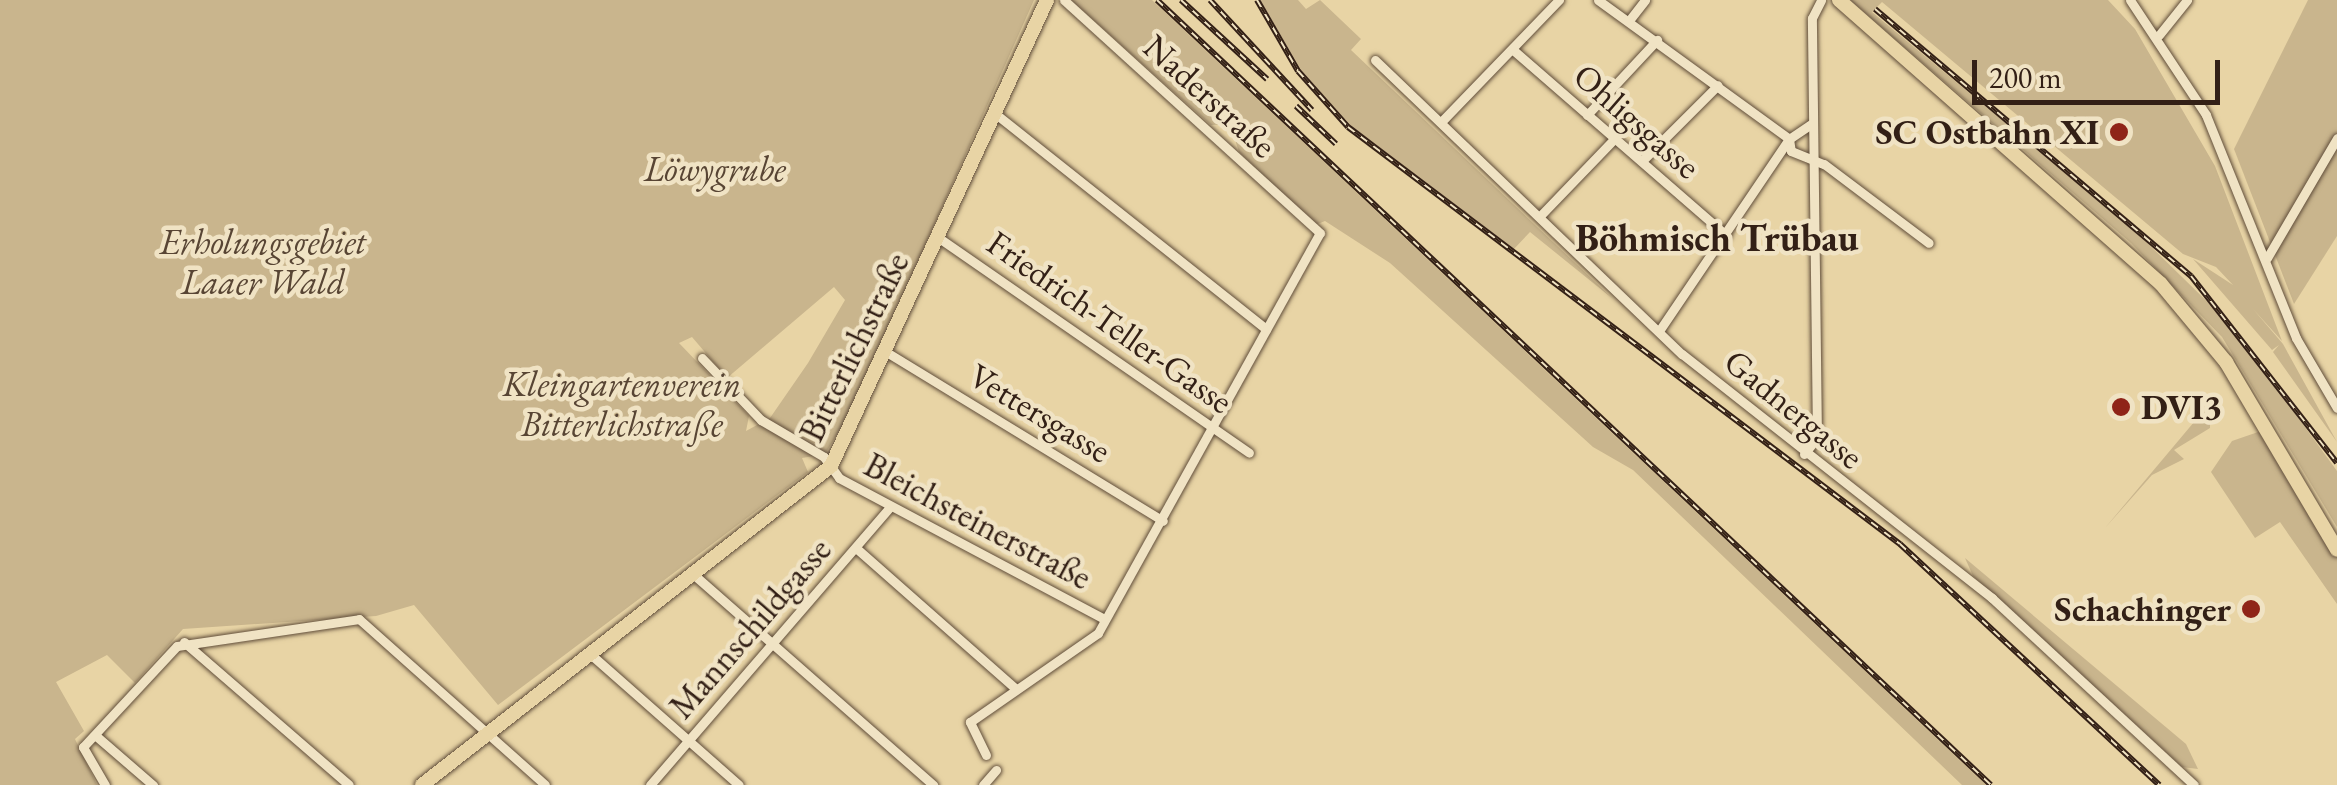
<!DOCTYPE html>
<html>
<head>
<meta charset="utf-8">
<style>
  body { margin:0 }
  #map { position:relative; width:2337px; height:785px; overflow:hidden; background:#e8d4a5; font-family:"EB Garamond",serif }
  div>[style] { position:absolute }
  [style*='--x'] { left:calc(var(--x)*1px); top:calc(var(--y)*1px); width:calc(var(--w)*1px); rotate:calc(var(--a)*1deg) }
  .green>* { inset:0; background:#c9b58d }
  .roads { filter:drop-shadow(0 0 2px #604d3a) drop-shadow(0 0 2px #604d3a) }
  .street>* { height:9px; margin:-4.5px; padding:0 4.5px; transform-origin:4.5px; border-radius:4.5px; background:#f0e3c4 }
  .primary>* { height:14px; margin:-7px; padding:0 7px; transform-origin:7px; border-radius:7px; background:#e8d4a5 }
  .rail>* { height:6px; margin-top:-3px; transform-origin:0; background:repeating-linear-gradient(90deg,#f0e3c4 0 8px,#332016 0 16px); box-sizing:border-box; border-block:2px solid #332016 }
  .dots>* { width:28px; height:28px; translate:-50% -50%; box-sizing:border-box; border:5px solid #f0e3c4; border-radius:50% }
  span { translate:-50% -50%; white-space:nowrap; text-align:center; line-height:1.15; -webkit-text-stroke:9px #f0e3c4; paint-order:stroke }
  .street-label { font-size:35px; color:#332016 }
  .poi-label { font-size:35px; color:#332016; font-weight:700 }
  .right { translate:-100% -50%; text-align:right }
  .left { translate:0 -50%; text-align:left }
  .park-label { font-size:35px; color:#584534; font-style:italic }
  .neighbourhood-label { font-size:38px; color:#332016; font-weight:700 }
  .scale { position:absolute; left:1972px; top:60px; width:248px; height:45px; box-sizing:border-box; border:5px solid #332016; border-top:0; padding-left:12px; font-size:30px; line-height:35px; white-space:nowrap; color:#332016; -webkit-text-stroke:8px #f0e3c4; paint-order:stroke }
</style>
</head>
<body>
<div id="map">
  <div class="green">
    <i style="clip-path:polygon(evenodd,0 0,1034px 0,852px 410px,825px 454px,802px 458px,808px 472px,498px 705px,414px 605px,376px 616px,183px 629px,135px 683px,107px 655px,56px 682px,84px 731px,75px 739px,97px 785px,0 785px,0 0,834px 287px,845px 300px,808px 363px,770px 418px,746px 431px,749px 416px,679px 343px,692px 337px,727px 378px,834px 287px)"></i>
    <i style="clip-path:polygon(1071px 0,1152px 0,1986px 785px,1962px 785px,1633px 470px,1593px 447px,1390px 263px,1325px 221px,1315px 225px,1239px 152px,1230px 124px,1211px 125px)"></i>
    <i style="clip-path:polygon(1260px 0,1298px 0,1306px 9px,1320px 0,1361px 39px,1351px 50px,1613px 299px,1530px 232px,1513px 250px,1358px 133px,1303px 73px)"></i>
    <i style="clip-path:polygon(1850px 0,2108px 0,2135px 29px,2215px 166px,2282px 341px,2253px 309px,2283px 344px,2337px 442px,2273px 352px,2279px 345px,2272px 350px,2193px 259px,2233px 285px,2216px 267px,2183px 254px,1882px 2px,1872px 12px,2133px 229px,2230px 324px,2337px 471px,2337px 527px,2222px 337px,2131px 243px)"></i>
    <i style="clip-path:polygon(2308px 0,2337px 0,2337px 236px,2294px 304px,2234px 149px)"></i>
    <i style="clip-path:polygon(2210px 403px,2210px 428px,2174px 450px,2184px 459px,2152px 475px,2105px 528px)"></i>
    <i style="clip-path:polygon(2261px 431px,2337px 557px,2337px 604px,2280px 522px,2255px 538px,2211px 472px,2232px 441px)"></i>
    <i style="clip-path:polygon(1965px 558px,2186px 744px,2198px 769px,2182px 767px,1973px 576px)"></i>
  </div>
  <div class="roads">
    <div class="street">
      <i style="--x:1598;--y:0;--w:236;--a:36"></i>
      <i style="--x:2130;--y:0;--w:138;--a:56.5"></i>
      <i style="--x:2206;--y:115;--w:240;--a:68"></i>
      <i style="--x:2296;--y:338;--w:81;--a:59.6"></i>
      <i style="--x:1631;--y:18;--w:23;--a:-52"></i>
      <i style="--x:2159;--y:35;--w:45;--a:-51.3"></i>
      <i style="--x:1512;--y:49;--w:284;--a:41"></i>
      <i style="--x:1375;--y:60;--w:425;--a:43.8"></i>
      <i style="--x:1682;--y:354;--w:395;--a:38.2"></i>
      <i style="--x:1992;--y:598;--w:275;--a:42.8"></i>
      <i style="--x:997;--y:115;--w:344;--a:38.5"></i>
      <i style="--x:1587;--y:115;--w:103;--a:-47"></i>
      <i style="--x:1441;--y:122;--w:170;--a:-46"></i>
      <i style="--x:1789;--y:139;--w:12;--a:81"></i>
      <i style="--x:1791;--y:151;--w:35;--a:22"></i>
      <i style="--x:1824;--y:164;--w:131;--a:37"></i>
      <i style="--x:1642;--y:161;--w:107;--a:-45"></i>
      <i style="--x:1540;--y:216;--w:107;--a:-46.1"></i>
      <i style="--x:939;--y:238;--w:377;--a:34.7"></i>
      <i style="--x:2267;--y:258;--w:139;--a:-59.7"></i>
      <i style="--x:1659;--y:331;--w:232;--a:-55.9"></i>
      <i style="--x:1789;--y:139;--w:29;--a:-34"></i>
      <i style="--x:888;--y:353;--w:322;--a:31.4"></i>
      <i style="--x:702;--y:358;--w:86;--a:46.4"></i>
      <i style="--x:761;--y:420;--w:73;--a:30.4"></i>
      <i style="--x:824;--y:457;--w:26;--a:54"></i>
      <i style="--x:839;--y:478;--w:300;--a:28"></i>
      <i style="--x:1804;--y:454;--w:21;--a:-51"></i>
      <i style="--x:1817;--y:438;--w:420;--a:-90.7"></i>
      <i style="--x:1812;--y:18;--w:20;--a:-63"></i>
      <i style="--x:856;--y:548;--w:212;--a:41.4"></i>
      <i style="--x:693;--y:574;--w:320;--a:41.3"></i>
      <i style="--x:184;--y:642;--w:218;--a:40.9"></i>
      <i style="--x:588;--y:652;--w:201;--a:41.4"></i>
      <i style="--x:95;--y:735;--w:77;--a:40.8"></i>
      <i style="--x:986;--y:755;--w:37;--a:-116"></i>
      <i style="--x:970;--y:722;--w:156;--a:-34.8"></i>
      <i style="--x:1098;--y:633;--w:457;--a:-61"></i>
      <i style="--x:1320;--y:233;--w:346;--a:-137.7"></i>
      <i style="--x:105;--y:785;--w:44;--a:-120.1"></i>
      <i style="--x:83;--y:747;--w:138;--a:-47.1"></i>
      <i style="--x:177;--y:646;--w:184;--a:-8.4"></i>
      <i style="--x:359;--y:619;--w:249;--a:41.7"></i>
      <i style="--x:650;--y:785;--w:367;--a:-49.2"></i>
      <i style="--x:983;--y:785;--w:20;--a:-49"></i>
    </div>
    <div class="primary">
      <i style="--x:1839;--y:0;--w:429;--a:41.4"></i>
      <i style="--x:2161;--y:284;--w:102;--a:50.2"></i>
      <i style="--x:2226;--y:362;--w:218;--a:59.4"></i>
      <i style="--x:422;--y:785;--w:519;--a:-37.95"></i>
      <i style="--x:831;--y:466;--w:514;--a:-65.13"></i>
    </div>
  </div>
  <div class="rail">
    <i style="--x:1157;--y:0;--w:1145;--a:43.27"></i>
    <i style="--x:1181;--y:0;--w:117;--a:42.6"></i>
    <i style="--x:1210;--y:0;--w:150;--a:47.2"></i>
    <i style="--x:1257;--y:0;--w:82;--a:60"></i>
    <i style="--x:1298;--y:71;--w:75;--a:48.2"></i>
    <i style="--x:1348;--y:127;--w:692;--a:37.07"></i>
    <i style="--x:1900;--y:544;--w:354;--a:42.9"></i>
    <i style="--x:1875;--y:9;--w:414;--a:40.2"></i>
    <i style="--x:2191;--y:276;--w:237;--a:52"></i>
    <i style="--x:1296;--y:106;--w:55;--a:43.5"></i>
  </div>
  <div class="dots">
    <i style="left:2119px;top:132px;background:#8f2418"></i>
    <i style="left:2121px;top:407px;background:#8f2418"></i>
    <i style="left:2251px;top:609px;background:#8f2418"></i>
  </div>
  <div class="street-label">
    <span style="left:1210px;top:96px;rotate:42deg">Naderstraße</span>
    <span style="left:1637px;top:121px;rotate:41deg">Ohligsgasse</span>
    <span style="left:1110px;top:322px;rotate:35deg">Friedrich-Teller-Gasse</span>
    <span style="left:854px;top:347px;rotate:-64deg">Bitterlichstraße</span>
    <span style="left:1794px;top:409px;rotate:39deg">Gadnergasse</span>
    <span style="left:1040px;top:413px;rotate:31deg">Vettersgasse</span>
    <span style="left:978px;top:521px;rotate:28deg">Bleichsteinerstraße</span>
    <span style="left:750px;top:628px;rotate:-49deg">Mannschildgasse</span>
  </div>
  <div class="poi-label">
    <span class="right" style="left:2099px;top:132px">SC Ostbahn XI</span>
    <span class="left" style="left:2141px;top:407px">DVI3</span>
    <span class="right" style="left:2231px;top:609px">Schachinger</span>
  </div>
  <div class="park-label">
    <span style="left:715px;top:169px">Löwygrube</span>
    <span style="left:263px;top:262px">Erholungsgebiet<br>Laaer Wald</span>
    <span style="left:622px;top:404px">Kleingartenverein<br>Bitterlichstraße</span>
  </div>
  <div class="neighbourhood-label">
    <span style="left:1717px;top:238px">Böhmisch Trübau</span>
  </div>
  <div class="scale">200 m</div>
</div>
</body>
</html>
